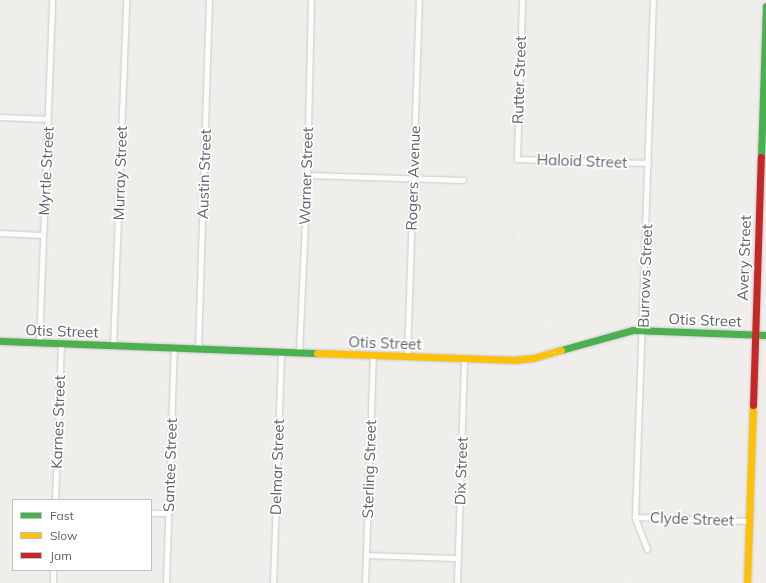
<!DOCTYPE html>
<html>
<head>
<meta charset="utf-8">
<style>
  body { margin:0 }
  #map { position:relative; width:766px; height:583px; overflow:hidden; background:#efeeea; font-family:Mulish,sans-serif }
  div>[style] { position:absolute }
  [style*='--x'] { left:calc(var(--x)*1px); top:calc(var(--y)*1px); width:calc(var(--w)*1px); rotate:calc(var(--a)*1deg) }
  .roads { filter:drop-shadow(0 0 1px #cbcccc) drop-shadow(0 0 1px #cbcccc) }
  .street>* { height:5px; margin:-2.5px; padding:0 2.5px; transform-origin:2.5px; border-radius:2.5px; background:#fdfcfc }
  .fast>* { height:7px; margin:-3.5px; padding:0 3.5px; transform-origin:3.5px; border-radius:3.5px; background:#4caf50 }
  .slow>* { height:7px; margin:-3.5px; padding:0 3.5px; transform-origin:3.5px; border-radius:3.5px; background:#ffc107 }
  .jam>* { height:7px; margin:-3.5px; padding:0 3.5px; transform-origin:3.5px; border-radius:3.5px; background:#c62828 }
  .rail>* { height:2px; margin-top:-1px; transform-origin:0; background:repeating-linear-gradient(90deg,#e4e4e4 0 1px,transparent 0 6px) }
  span { translate:-50% -50%; white-space:nowrap; text-align:center; line-height:1.15; -webkit-text-stroke:3.5px #fff; paint-order:stroke }
  .street-label { font-size:15px; color:#5f6368 }
  .legend { position:absolute; left:12px; top:499px; width:140px; height:72px; box-sizing:border-box; background:#fff; border:1px solid #bfc1c3; margin:0; padding:5px 7px; list-style:none; font-size:12px; color:#5f6368 }
  .legend li { display:flex; align-items:center; gap:8px; height:20px }
  .legend b { width:20px; border:1px solid #bfc1c3 }
</style>
</head>
<body>
<div id="map">
  <div class="roads">
    <div class="street">
      <i style="--x:522;--y:0;--w:159;--a:91.8"></i>
      <i style="--x:517;--y:159;--w:131;--a:1.7"></i>
      <i style="--x:0;--y:117;--w:48;--a:2.4"></i>
      <i style="--x:307;--y:175;--w:156;--a:1.8"></i>
      <i style="--x:0;--y:233;--w:43;--a:2.7"></i>
      <i style="--x:39;--y:343;--w:343;--a:-87.8"></i>
      <i style="--x:113;--y:346;--w:346;--a:-87.8"></i>
      <i style="--x:198;--y:349;--w:349;--a:-88.2"></i>
      <i style="--x:299;--y:353;--w:178;--a:-87.4"></i>
      <i style="--x:307;--y:175;--w:175;--a:-88.7"></i>
      <i style="--x:407;--y:357;--w:357;--a:-88.1"></i>
      <i style="--x:55;--y:500;--w:156;--a:-87.8"></i>
      <i style="--x:151;--y:513;--w:17;--a:0"></i>
      <i style="--x:635;--y:517;--w:114;--a:2"></i>
      <i style="--x:647;--y:549;--w:34;--a:-111"></i>
      <i style="--x:635;--y:517;--w:517;--a:-88.01"></i>
      <i style="--x:366;--y:555;--w:92;--a:1.9"></i>
      <i style="--x:53;--y:583;--w:13;--a:-90"></i>
      <i style="--x:166;--y:583;--w:235;--a:-88.1"></i>
      <i style="--x:273;--y:583;--w:231;--a:-88"></i>
      <i style="--x:365;--y:583;--w:228;--a:-88"></i>
      <i style="--x:457;--y:583;--w:224;--a:-88.2"></i>
    </div>
    <div class="fast">
      <i style="--x:761;--y:157;--w:151;--a:-88.1"></i>
      <i style="--x:0;--y:341;--w:317;--a:2.2"></i>
      <i style="--x:561;--y:350;--w:75;--a:-15.5"></i>
      <i style="--x:633;--y:330;--w:133;--a:2.2"></i>
    </div>
    <div class="slow">
      <i style="--x:317;--y:353;--w:197;--a:2"></i>
      <i style="--x:514;--y:360;--w:19;--a:-6"></i>
      <i style="--x:533;--y:358;--w:29;--a:-16"></i>
      <i style="--x:747;--y:583;--w:178;--a:-88.1"></i>
    </div>
    <div class="jam">
      <i style="--x:753;--y:405;--w:248;--a:-88.2"></i>
    </div>
  </div>
  <div class="rail">
    <i style="--x:432;--y:0;--w:373;--a:70.9"></i>
    <i style="--x:554;--y:352;--w:180;--a:70.2"></i>
    <i style="--x:615;--y:521;--w:65;--a:73.8"></i>
  </div>
  <div class="street-label">
    <span style="left:519px;top:80px;rotate:-88deg">Rutter Street</span>
    <span style="left:582px;top:161px;rotate:2deg">Haloid Street</span>
    <span style="left:46px;top:171px;rotate:-87deg">Myrtle Street</span>
    <span style="left:120px;top:173px;rotate:-88deg">Murray Street</span>
    <span style="left:204px;top:174px;rotate:-88deg">Austin Street</span>
    <span style="left:306px;top:176px;rotate:-88deg">Warner Street</span>
    <span style="left:413px;top:178px;rotate:-88deg">Rogers Avenue</span>
    <span style="left:744px;top:258px;rotate:-88deg">Avery Street</span>
    <span style="left:645px;top:276px;rotate:-88deg">Burrows Street</span>
    <span style="left:705px;top:320px;rotate:2deg">Otis Street</span>
    <span style="left:62px;top:331px;rotate:2deg">Otis Street</span>
    <span style="left:385px;top:343px;rotate:2deg">Otis Street</span>
    <span style="left:58px;top:422px;rotate:-88deg">Karnes Street</span>
    <span style="left:170px;top:465px;rotate:-88deg">Santee Street</span>
    <span style="left:277px;top:467px;rotate:-88deg">Delmar Street</span>
    <span style="left:369px;top:469px;rotate:-88deg">Sterling Street</span>
    <span style="left:461px;top:471px;rotate:-88deg">Dix Street</span>
    <span style="left:692px;top:519px;rotate:2deg">Clyde Street</span>
  </div>
  <ul class="legend">
  <li><b style="height:5px;background:#4caf50"></b>Fast</li>
  <li><b style="height:5px;background:#ffc107"></b>Slow</li>
  <li><b style="height:5px;background:#c62828"></b>Jam</li>
  </ul>
</div>
</body>
</html>
